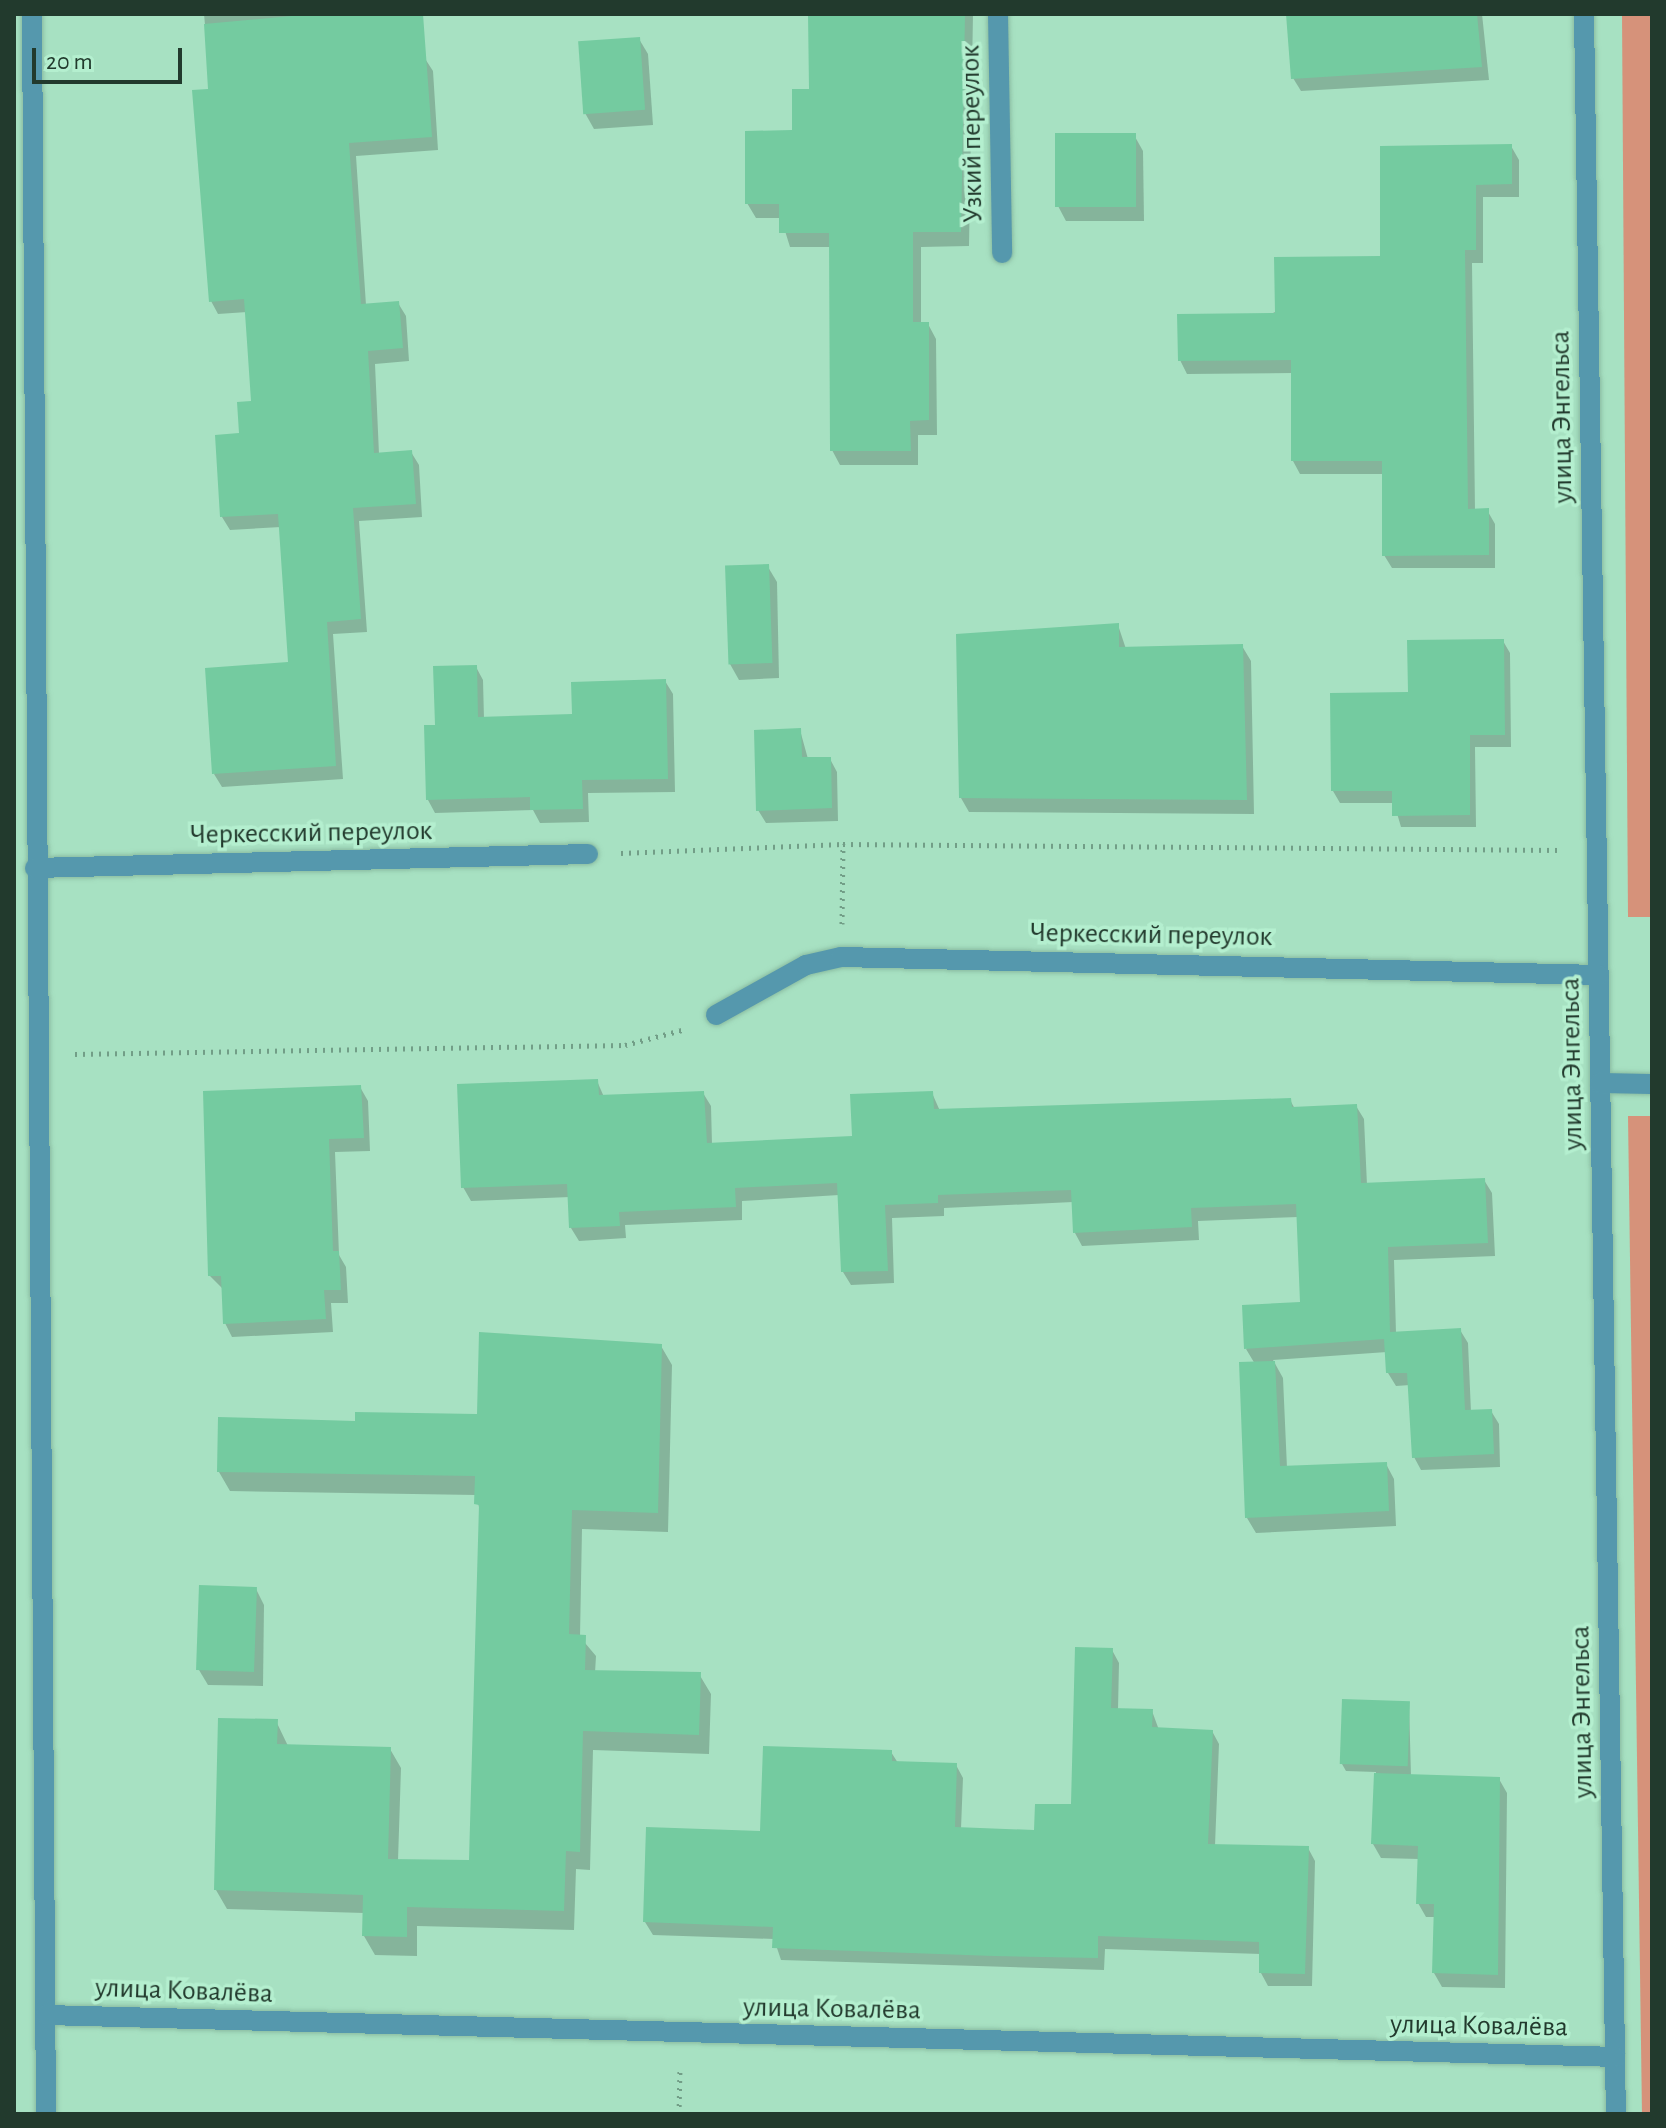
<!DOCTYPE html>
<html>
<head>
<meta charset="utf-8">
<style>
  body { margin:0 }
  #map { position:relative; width:1666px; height:2128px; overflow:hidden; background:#a7e1c2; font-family:"Alegreya Sans",sans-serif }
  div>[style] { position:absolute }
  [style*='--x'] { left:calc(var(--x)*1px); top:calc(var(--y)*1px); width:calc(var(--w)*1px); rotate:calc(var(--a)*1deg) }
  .green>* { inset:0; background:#d6927a }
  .shadow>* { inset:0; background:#0003 }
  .building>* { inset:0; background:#74cba0; transform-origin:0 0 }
  .path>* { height:5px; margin-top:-2.5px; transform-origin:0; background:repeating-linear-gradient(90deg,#729e87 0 2px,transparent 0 8px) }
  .roads { filter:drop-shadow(0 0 2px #8abca1) drop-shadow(0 0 2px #8abca1) }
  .minor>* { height:20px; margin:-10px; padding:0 10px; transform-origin:10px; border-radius:10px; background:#5598ad }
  span { translate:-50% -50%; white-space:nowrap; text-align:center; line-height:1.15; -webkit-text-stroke:7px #b4efcf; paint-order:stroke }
  .street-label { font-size:28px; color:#223a2d }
  .frame { position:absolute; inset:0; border:16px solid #223a2d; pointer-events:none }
  .scale { position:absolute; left:32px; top:48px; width:150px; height:36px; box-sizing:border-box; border:4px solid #223a2d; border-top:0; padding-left:10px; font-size:24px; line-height:28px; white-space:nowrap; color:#223a2d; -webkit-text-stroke:6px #b4efcf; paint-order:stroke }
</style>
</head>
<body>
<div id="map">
  <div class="green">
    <i style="clip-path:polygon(1622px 14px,1652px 14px,1652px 917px,1628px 917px)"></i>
    <i style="clip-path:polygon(1628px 1116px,1652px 1116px,1652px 2114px,1642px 2114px)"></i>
  </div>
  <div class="shadow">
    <i style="clip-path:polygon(204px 14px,396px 14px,433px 71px,438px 150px,356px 156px,366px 305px,398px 303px,406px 316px,409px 361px,375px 364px,379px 454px,411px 452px,419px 465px,422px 517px,359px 521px,367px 632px,333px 634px,343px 779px,222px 787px,214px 774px,290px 664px,281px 527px,230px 530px,222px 517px,217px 437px,241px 435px,253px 403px,247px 312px,218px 314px,211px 301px,211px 91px)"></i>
    <i style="clip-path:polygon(810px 14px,973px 14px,969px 246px,921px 247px,921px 324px,928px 324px,936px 339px,937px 435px,918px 435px,918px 465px,840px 465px,832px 450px,831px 247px,790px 247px,781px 218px,756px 218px,747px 203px,794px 132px,811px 91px)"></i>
    <i style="clip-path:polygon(1288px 14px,1482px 14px,1489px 80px,1301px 91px,1293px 78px)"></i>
    <i style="clip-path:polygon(639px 39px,648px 54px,653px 125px,594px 129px,585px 113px)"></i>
    <i style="clip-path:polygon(1134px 135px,1143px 151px,1144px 221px,1066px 221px,1058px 206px)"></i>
    <i style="clip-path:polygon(1511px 146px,1519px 160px,1519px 197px,1483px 197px,1483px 263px,1472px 263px,1475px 511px,1487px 510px,1495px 524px,1495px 568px,1392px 568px,1384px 555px,1384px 474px,1300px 474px,1293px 461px,1293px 373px,1187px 374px,1180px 360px,1382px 258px)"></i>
    <i style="clip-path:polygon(768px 567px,777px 582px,779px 678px,739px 680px,730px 664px)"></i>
    <i style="clip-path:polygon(1118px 625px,1126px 649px,1242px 646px,1251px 661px,1254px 814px,969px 812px,961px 798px)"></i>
    <i style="clip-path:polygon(1503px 641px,1510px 653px,1511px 747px,1475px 747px,1476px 827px,1401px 827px,1394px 803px,1340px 803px,1333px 791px,1410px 694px)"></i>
    <i style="clip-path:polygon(476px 667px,483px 680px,484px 719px,574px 716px,665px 681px,673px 694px,675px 792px,588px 793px,589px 822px,540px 823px,533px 810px,435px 813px,428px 800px,437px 727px)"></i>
    <i style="clip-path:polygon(800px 730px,808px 759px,830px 759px,837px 772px,838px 821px,766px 823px,758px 810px)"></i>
    <i style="clip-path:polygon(597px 1081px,604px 1097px,703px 1093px,711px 1106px,712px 1144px,854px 1138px,932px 1093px,940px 1111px,1290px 1100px,1295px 1109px,1356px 1106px,1364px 1119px,1367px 1185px,1484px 1180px,1492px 1193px,1495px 1256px,1394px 1260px,1396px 1333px,1460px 1330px,1468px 1343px,1471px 1412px,1491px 1411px,1499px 1424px,1500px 1467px,1421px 1470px,1414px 1457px,1410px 1385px,1396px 1386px,1388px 1373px,1387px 1352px,1273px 1360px,1283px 1378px,1287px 1468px,1386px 1464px,1394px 1479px,1396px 1526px,1256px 1533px,1247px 1518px,1255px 1364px,1246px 1349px,1302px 1304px,1298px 1217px,1198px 1221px,1199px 1240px,1082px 1246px,1075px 1233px,1073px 1202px,944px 1208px,944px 1216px,892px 1218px,894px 1283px,851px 1285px,843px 1272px,839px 1195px,742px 1201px,742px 1220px,625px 1225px,626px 1238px,579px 1241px,571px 1228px,570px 1197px,471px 1201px,463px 1187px)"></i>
    <i style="clip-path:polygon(360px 1087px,368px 1101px,370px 1151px,335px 1152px,339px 1255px,346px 1267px,348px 1303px,331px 1303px,333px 1332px,232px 1337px,225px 1323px,223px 1289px,210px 1276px)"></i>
    <i style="clip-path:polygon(661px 1346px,672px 1365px,668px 1532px,582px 1529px,580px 1637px,596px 1656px,595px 1673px,699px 1674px,711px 1694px,709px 1754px,593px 1750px,590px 1870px,576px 1869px,574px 1930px,417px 1926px,417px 1956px,375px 1955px,364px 1936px,364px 1913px,227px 1909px,216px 1890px,276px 1721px,288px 1746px,390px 1749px,401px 1768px,398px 1861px,471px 1862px,480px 1511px,476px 1495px,230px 1491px,219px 1472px,357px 1423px,479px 1416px)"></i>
    <i style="clip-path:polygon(256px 1589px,264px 1605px,263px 1686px,208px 1685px,199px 1670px)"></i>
    <i style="clip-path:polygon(1112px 1650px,1119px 1663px,1118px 1710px,1152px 1711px,1159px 1730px,1212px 1731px,1219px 1744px,1215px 1846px,1308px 1848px,1315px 1861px,1312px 1986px,1268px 1986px,1261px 1973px,1261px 1954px,1105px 1949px,1104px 1970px,781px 1960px,774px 1939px,653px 1935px,645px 1922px,762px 1833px,891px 1752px,898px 1763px,956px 1765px,963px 1778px,961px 1829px,1036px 1832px,1073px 1806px)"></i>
    <i style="clip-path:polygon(1409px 1703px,1411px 1776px,1499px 1779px,1507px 1793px,1505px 1988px,1442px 1987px,1434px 1973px,1436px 1917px,1426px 1917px,1418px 1903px,1419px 1859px,1381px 1858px,1373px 1844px,1376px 1772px,1346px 1771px,1342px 1764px)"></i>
  </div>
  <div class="building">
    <i style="clip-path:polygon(313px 14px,423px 14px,432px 137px,349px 143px,361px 304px,399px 301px,403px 348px,368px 351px,374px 453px,412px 450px,416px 504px,353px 508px,361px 619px,327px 622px,336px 766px,212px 774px,205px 668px,288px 662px,278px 514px,220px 517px,215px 435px,239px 433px,237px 402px,251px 401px,247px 342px,244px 299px,209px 302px,192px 90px,208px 89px,204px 24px)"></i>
    <i style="clip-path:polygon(808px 14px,965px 14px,961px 232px,913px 232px,913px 322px,929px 322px,929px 420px,910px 421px,911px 451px,830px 451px,829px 233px,779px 233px,779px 204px,745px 204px,745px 131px,792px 130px,792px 89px,809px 89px)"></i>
    <i style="clip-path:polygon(1286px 14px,1477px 14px,1482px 67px,1291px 79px)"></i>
    <i style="left:640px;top:37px;width:73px;height:62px;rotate:86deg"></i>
    <i style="left:1136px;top:133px;width:74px;height:81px;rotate:90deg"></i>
    <i style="clip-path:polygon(1512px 144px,1512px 184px,1476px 185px,1476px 250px,1465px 250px,1468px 509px,1489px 508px,1489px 555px,1382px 556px,1382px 461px,1291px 461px,1291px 360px,1178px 361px,1177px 314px,1275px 313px,1274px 257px,1380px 256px,1380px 146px)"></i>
    <i style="left:769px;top:564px;width:99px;height:44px;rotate:88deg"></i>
    <i style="clip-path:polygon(1119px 623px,1119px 647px,1243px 644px,1247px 800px,959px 798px,956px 634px)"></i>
    <i style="clip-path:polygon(1504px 639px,1505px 735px,1470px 735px,1470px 815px,1392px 816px,1392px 791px,1331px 791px,1330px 693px,1408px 692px,1407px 640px)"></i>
    <i style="clip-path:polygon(477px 665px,478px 717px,572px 714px,571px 682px,666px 679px,668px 779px,582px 780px,583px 809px,530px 810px,530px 797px,426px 800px,424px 725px,435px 725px,433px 666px)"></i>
    <i style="clip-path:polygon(801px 728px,802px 757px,831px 757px,832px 808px,756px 811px,754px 730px)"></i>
    <i style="clip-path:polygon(598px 1079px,599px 1095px,704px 1091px,707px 1143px,852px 1136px,850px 1094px,933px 1091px,934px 1109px,1291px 1098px,1292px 1107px,1357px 1104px,1361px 1183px,1485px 1178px,1488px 1243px,1388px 1247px,1390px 1332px,1461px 1328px,1465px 1410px,1492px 1409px,1494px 1454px,1412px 1458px,1407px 1373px,1386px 1373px,1384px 1339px,1244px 1349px,1242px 1305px,1300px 1302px,1296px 1204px,1191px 1208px,1192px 1227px,1073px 1233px,1071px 1190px,938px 1195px,938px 1203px,885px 1205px,888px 1271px,841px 1272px,837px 1183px,735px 1188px,736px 1207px,619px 1212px,620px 1226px,569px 1228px,567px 1184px,461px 1188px,457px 1084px)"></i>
    <i style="clip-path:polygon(361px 1085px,364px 1138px,329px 1139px,333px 1251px,339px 1251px,341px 1290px,324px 1290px,326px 1319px,223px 1324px,221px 1276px,208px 1276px,203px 1091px)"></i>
    <i style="clip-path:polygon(479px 1332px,662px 1344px,658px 1513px,572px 1510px,569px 1634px,586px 1635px,585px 1670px,701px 1672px,699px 1735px,583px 1731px,580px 1852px,566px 1851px,564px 1911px,407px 1907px,407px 1937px,362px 1936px,363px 1895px,214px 1890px,218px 1718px,278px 1719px,277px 1744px,391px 1747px,388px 1859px,469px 1860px,479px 1505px,474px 1504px,475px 1476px,217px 1472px,218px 1417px,355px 1421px,355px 1412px,477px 1414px)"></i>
    <i style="clip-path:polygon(1275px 1361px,1280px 1466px,1387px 1462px,1389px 1511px,1245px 1518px,1239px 1362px)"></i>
    <i style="left:199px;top:1585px;width:58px;height:85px;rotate:2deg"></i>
    <i style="clip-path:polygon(1075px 1647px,1113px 1648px,1111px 1708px,1153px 1709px,1152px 1727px,1213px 1730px,1208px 1844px,1309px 1846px,1305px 1974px,1259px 1973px,1259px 1942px,1098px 1936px,1098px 1958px,994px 1956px,772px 1948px,773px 1927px,643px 1922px,646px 1827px,760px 1831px,763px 1746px,892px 1750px,892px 1761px,957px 1763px,955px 1827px,1034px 1830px,1035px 1804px,1071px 1804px)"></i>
    <i style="left:1342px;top:1699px;width:68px;height:65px;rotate:2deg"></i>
    <i style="clip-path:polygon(1374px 1773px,1500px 1777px,1498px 1975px,1432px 1973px,1434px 1904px,1416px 1904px,1418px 1846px,1371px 1844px)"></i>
  </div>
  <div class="path">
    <i style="--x:621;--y:853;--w:222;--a:-2.3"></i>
    <i style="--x:843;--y:844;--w:720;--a:0.48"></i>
    <i style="--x:842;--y:924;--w:80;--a:-89.3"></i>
    <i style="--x:75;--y:1054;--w:550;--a:-0.94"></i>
    <i style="--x:625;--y:1045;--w:63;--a:-14.7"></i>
    <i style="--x:679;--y:2114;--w:47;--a:-88.8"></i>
  </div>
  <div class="roads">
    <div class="minor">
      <i style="--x:32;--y:14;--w:2100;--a:89.62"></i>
      <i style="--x:998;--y:14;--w:239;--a:89"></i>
      <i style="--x:1584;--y:14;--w:2100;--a:89.13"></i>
      <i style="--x:35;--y:868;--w:553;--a:-1.45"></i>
      <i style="--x:716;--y:1015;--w:103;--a:-29.1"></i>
      <i style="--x:806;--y:965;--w:36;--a:-13"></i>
      <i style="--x:841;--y:957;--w:758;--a:1.36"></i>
      <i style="--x:1600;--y:1083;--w:52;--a:1.1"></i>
      <i style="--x:46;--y:2015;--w:1570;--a:1.53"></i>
    </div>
  </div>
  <div class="street-label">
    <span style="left:972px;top:134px;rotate:-91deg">Узкий переулок</span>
    <span style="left:1562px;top:417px;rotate:-91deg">улица Энгельса</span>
    <span style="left:311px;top:833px;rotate:-1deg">Черкесский переулок</span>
    <span style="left:1151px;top:935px;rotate:1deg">Черкесский переулок</span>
    <span style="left:1572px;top:1064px;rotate:-91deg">улица Энгельса</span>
    <span style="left:1582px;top:1712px;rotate:-91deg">улица Энгельса</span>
    <span style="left:184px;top:1991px;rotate:2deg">улица Ковалёва</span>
    <span style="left:832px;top:2009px;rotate:1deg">улица Ковалёва</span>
    <span style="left:1479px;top:2026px;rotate:1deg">улица Ковалёва</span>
  </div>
  <div class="frame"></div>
  <div class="scale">20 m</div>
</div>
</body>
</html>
